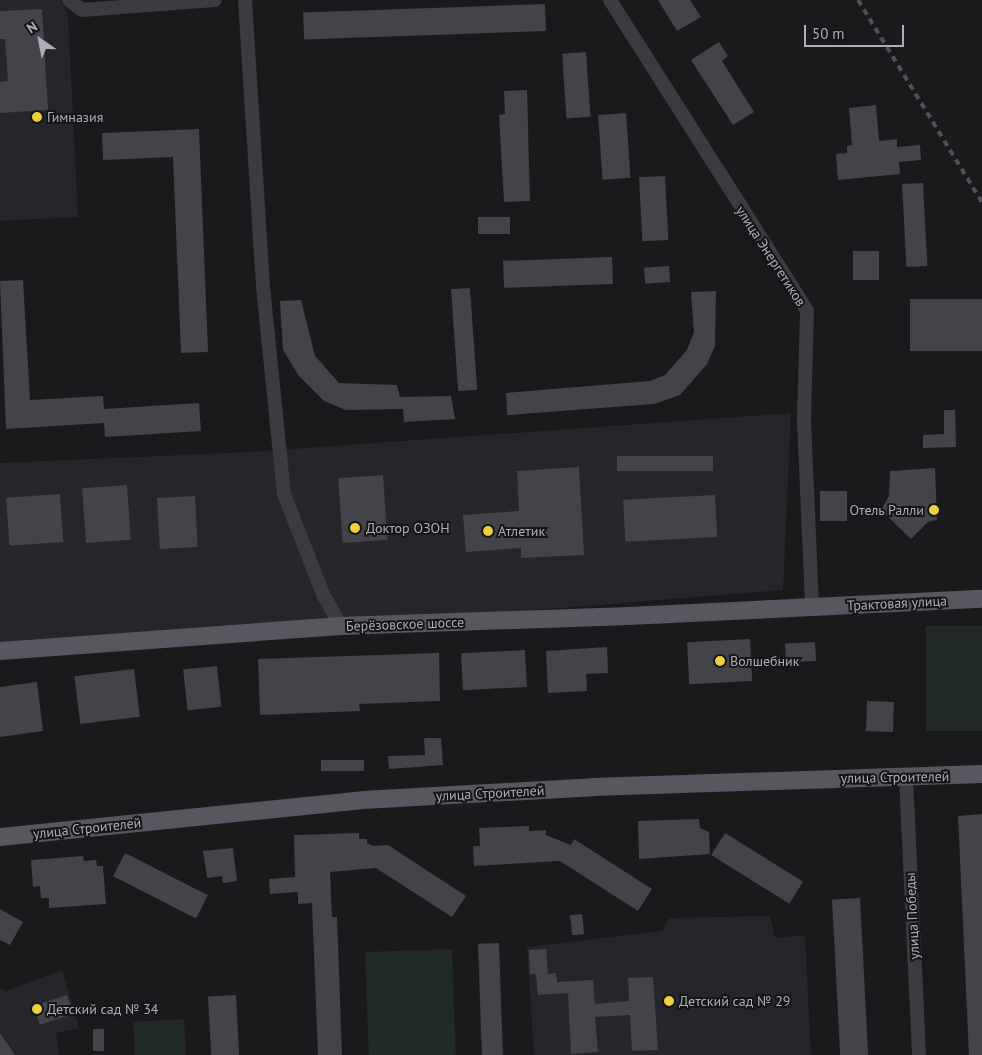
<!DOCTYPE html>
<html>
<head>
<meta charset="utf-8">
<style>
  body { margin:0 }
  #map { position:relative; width:982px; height:1055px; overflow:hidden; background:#1a191c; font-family:"PT Sans",sans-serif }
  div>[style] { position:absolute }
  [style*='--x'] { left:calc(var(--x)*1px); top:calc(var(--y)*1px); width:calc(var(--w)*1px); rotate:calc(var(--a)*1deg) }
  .built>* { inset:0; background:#262529 }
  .green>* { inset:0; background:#212a24; transform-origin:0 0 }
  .building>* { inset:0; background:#444349; transform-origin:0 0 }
  .minor>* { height:14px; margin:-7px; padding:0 7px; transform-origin:7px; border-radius:7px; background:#3b3b40 }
  .major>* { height:18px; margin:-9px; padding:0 9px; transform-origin:9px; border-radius:9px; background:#57575f }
  .rail>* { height:4px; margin-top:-2px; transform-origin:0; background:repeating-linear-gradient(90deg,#505057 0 6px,transparent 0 11px) }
  .dots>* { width:14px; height:14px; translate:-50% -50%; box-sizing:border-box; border:2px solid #151417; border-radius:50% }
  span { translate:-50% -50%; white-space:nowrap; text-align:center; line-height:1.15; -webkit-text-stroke:4px #151417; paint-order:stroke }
  .poi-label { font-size:14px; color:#acaebb }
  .left { translate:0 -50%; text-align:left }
  .right { translate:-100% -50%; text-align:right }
  .street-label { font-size:14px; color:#acaebb }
  .north { position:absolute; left:15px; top:15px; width:50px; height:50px; -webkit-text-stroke:4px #151417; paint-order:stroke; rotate:327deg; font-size:14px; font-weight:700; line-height:20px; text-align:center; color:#acaebb }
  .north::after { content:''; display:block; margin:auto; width:18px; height:22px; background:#acaebb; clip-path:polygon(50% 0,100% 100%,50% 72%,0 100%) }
  .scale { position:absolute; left:804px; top:25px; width:100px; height:22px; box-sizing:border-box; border:2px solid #acaebb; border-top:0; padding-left:6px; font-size:15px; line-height:18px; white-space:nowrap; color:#acaebb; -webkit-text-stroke:4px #151417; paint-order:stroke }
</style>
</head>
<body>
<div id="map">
  <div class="built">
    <i style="clip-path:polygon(0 0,61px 0,68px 16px,78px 217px,0 221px)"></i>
    <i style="clip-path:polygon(791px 413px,783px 590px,0 653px,0 463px,250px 452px)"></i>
    <i style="clip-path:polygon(770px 916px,775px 938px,805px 935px,811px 1055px,534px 1055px,527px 947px,662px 931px,670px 918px)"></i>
    <i style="clip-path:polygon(62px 970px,79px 1028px,56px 1033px,59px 1055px,0 1055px,0 988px,6px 991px)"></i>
  </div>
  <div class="green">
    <i style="left:982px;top:626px;width:105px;height:56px;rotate:90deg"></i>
    <i style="left:452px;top:949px;width:106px;height:87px;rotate:88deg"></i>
    <i style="left:184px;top:1019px;width:36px;height:51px;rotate:87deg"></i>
  </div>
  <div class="building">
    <i style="clip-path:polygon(658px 0,690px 0,701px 17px,677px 31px)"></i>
    <i style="left:545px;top:4px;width:27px;height:242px;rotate:88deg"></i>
    <i style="clip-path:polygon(42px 9px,48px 110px,0 113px,0 82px,8px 81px,5px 39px,0 39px,0 11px)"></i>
    <i style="clip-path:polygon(719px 42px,728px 56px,722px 61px,754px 112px,733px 125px,691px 60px)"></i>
    <i style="left:586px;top:52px;width:65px;height:24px;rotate:86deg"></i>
    <i style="clip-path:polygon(527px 90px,530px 201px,504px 202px,499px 115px,505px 114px,504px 91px)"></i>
    <i style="clip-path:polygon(876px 105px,879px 141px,897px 139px,897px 147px,920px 145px,921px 160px,899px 162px,900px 174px,838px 180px,836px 154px,847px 153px,847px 146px,852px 145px,849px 108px)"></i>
    <i style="left:626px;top:113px;width:65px;height:28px;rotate:86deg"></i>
    <i style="clip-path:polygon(199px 129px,208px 352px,181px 353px,173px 157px,103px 160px,102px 133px)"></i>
    <i style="left:665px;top:176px;width:64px;height:26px;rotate:87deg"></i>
    <i style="left:923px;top:183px;width:83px;height:21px;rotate:87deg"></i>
    <i style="left:510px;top:217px;width:17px;height:32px;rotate:90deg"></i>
    <i style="left:853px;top:251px;width:26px;height:29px"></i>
    <i style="left:612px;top:257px;width:27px;height:109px;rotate:88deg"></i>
    <i style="left:669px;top:266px;width:16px;height:25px;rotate:86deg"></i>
    <i style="clip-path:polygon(23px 280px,30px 400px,103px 396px,104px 409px,199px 403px,201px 431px,105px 437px,104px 423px,6px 429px,0 281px)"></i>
    <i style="left:470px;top:288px;width:102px;height:19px;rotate:86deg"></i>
    <i style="clip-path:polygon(716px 291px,715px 346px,707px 364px,680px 395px,654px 404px,507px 415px,506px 393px,650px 381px,665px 375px,687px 350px,694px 332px,691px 292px)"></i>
    <i style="left:982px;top:299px;width:52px;height:72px;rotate:90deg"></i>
    <i style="clip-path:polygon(301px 300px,315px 356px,339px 383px,397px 385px,400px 397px,451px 396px,455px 419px,404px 422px,403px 409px,346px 410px,324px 401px,299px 376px,283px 350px,280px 301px)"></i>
    <i style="clip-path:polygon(944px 410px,955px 410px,956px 447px,923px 448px,923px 435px,944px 434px)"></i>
    <i style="left:713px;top:456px;width:15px;height:96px;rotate:90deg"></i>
    <i style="clip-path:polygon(579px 467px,584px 555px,521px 558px,521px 548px,466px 552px,463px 515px,519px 511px,517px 471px)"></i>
    <i style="clip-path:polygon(935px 468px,937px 520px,928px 522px,911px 539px,881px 510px,889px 496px,890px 471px)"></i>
    <i style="left:383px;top:475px;width:65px;height:45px;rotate:86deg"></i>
    <i style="left:127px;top:485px;width:55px;height:45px;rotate:86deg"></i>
    <i style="left:820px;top:491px;width:27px;height:30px"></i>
    <i style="left:60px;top:494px;width:48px;height:54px;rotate:86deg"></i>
    <i style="left:715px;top:495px;width:42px;height:92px;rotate:87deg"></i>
    <i style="left:195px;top:496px;width:51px;height:38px;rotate:87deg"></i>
    <i style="left:750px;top:639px;width:42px;height:63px;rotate:87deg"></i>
    <i style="left:815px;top:642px;width:19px;height:30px;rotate:87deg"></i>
    <i style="clip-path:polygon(607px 647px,608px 673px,586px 674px,587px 691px,548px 693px,546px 651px)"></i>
    <i style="left:525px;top:650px;width:37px;height:64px;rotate:87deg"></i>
    <i style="clip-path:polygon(439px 653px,440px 701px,359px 704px,360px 711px,260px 715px,258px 659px)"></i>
    <i style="left:217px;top:666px;width:41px;height:34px;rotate:84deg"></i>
    <i style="left:134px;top:669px;width:48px;height:60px;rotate:83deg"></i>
    <i style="clip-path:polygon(37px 682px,43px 731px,0 737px,0 687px)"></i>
    <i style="left:867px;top:701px;width:27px;height:30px;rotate:2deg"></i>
    <i style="clip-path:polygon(424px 738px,441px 738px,443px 765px,389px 769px,388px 756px,425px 755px)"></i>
    <i style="left:321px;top:760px;width:43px;height:11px"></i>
    <i style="clip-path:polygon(982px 814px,982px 1055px,969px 1055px,958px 816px)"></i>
    <i style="clip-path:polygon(699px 819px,700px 828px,709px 832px,710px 854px,639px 859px,638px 821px)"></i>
    <i style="clip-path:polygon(529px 826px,529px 831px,546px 830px,546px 835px,571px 845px,574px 839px,652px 889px,638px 911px,560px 861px,474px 866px,473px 846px,480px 846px,479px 828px)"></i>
    <i style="clip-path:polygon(359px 833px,359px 839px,367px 839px,367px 843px,373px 846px,388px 845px,466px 896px,452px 917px,376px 868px,330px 872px,332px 917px,337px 917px,342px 1055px,318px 1055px,312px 903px,298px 904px,298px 892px,270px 894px,269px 879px,295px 877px,294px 835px)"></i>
    <i style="left:725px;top:833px;width:92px;height:26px;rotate:32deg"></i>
    <i style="clip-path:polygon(233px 848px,237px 881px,223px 883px,222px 876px,207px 878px,203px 851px)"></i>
    <i style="left:125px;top:853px;width:93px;height:26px;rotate:27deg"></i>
    <i style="clip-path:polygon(83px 856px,84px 861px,96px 860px,97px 866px,103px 866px,106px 904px,49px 908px,49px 898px,41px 898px,40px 886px,33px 887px,31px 860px)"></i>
    <i style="left:860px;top:898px;width:157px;height:28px;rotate:87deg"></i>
    <i style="clip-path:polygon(0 909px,23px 922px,10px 945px,0 940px)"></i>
    <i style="left:582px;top:914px;width:20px;height:12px;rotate:84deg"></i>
    <i style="left:499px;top:943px;width:112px;height:21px;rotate:88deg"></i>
    <i style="clip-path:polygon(546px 949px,548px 974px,556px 973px,557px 982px,593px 980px,595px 1004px,629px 1001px,628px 978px,653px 977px,658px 1050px,632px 1051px,630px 1015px,595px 1017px,598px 1052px,571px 1054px,568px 993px,538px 995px,536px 974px,530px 974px,529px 950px)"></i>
    <i style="left:67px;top:995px;width:20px;height:35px;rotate:72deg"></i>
    <i style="left:236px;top:995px;width:60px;height:28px;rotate:87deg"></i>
    <i style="left:93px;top:1029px;width:11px;height:22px"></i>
    <i style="clip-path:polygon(0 1033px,15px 1055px,0 1055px)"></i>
  </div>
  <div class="minor">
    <i style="--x:69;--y:0;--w:16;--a:38"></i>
    <i style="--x:82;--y:10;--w:133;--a:-4.3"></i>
    <i style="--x:245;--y:0;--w:288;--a:86.4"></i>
    <i style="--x:263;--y:287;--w:208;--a:84.2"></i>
    <i style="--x:284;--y:494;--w:107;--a:68.7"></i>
    <i style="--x:323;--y:594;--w:37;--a:61"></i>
    <i style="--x:610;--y:0;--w:368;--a:57.6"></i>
    <i style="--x:807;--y:311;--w:110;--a:91.6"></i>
    <i style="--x:804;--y:421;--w:186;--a:87.5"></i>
    <i style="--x:906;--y:778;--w:277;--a:87.3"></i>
  </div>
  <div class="major">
    <i style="--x:0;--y:651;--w:342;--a:-4.2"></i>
    <i style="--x:341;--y:626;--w:288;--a:-2"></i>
    <i style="--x:629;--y:616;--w:353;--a:-2.8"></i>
    <i style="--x:0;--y:837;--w:365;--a:-5.8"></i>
    <i style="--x:363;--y:800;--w:230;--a:-3.2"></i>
    <i style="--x:593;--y:787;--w:389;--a:-1.9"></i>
  </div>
  <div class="rail">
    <i style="--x:858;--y:0;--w:237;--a:58.5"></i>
  </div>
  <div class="dots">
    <i style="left:37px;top:117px;background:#edcf40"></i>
    <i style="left:934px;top:510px;background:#edcf40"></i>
    <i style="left:355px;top:528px;background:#edcf40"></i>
    <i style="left:488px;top:531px;background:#edcf40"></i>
    <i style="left:720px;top:661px;background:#edcf40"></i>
    <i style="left:669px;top:1001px;background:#edcf40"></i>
    <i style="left:37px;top:1009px;background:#edcf40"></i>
  </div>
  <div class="poi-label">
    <span class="left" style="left:47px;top:117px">Гимназия</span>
    <span class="right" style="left:924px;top:510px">Отель Ралли</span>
    <span class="left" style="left:366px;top:528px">Доктор ОЗОН</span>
    <span class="left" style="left:498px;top:531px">Атлетик</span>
    <span class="left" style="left:730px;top:661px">Волшебник</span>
    <span class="left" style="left:679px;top:1001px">Детский сад № 29</span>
    <span class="left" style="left:47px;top:1009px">Детский сад № 34</span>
  </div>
  <div class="street-label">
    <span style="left:771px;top:256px;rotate:57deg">улица Энергетиков</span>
    <span style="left:897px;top:603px;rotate:-3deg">Трактовая улица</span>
    <span style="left:405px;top:624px;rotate:-2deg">Берёзовское шоссе</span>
    <span style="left:895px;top:777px;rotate:-1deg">улица Строителей</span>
    <span style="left:490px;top:793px;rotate:-3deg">улица Строителей</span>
    <span style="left:87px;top:828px;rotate:-6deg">улица Строителей</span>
    <span style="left:912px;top:916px;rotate:-93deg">улица Победы</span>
  </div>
  <div class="north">N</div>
  <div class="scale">50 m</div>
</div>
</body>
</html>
